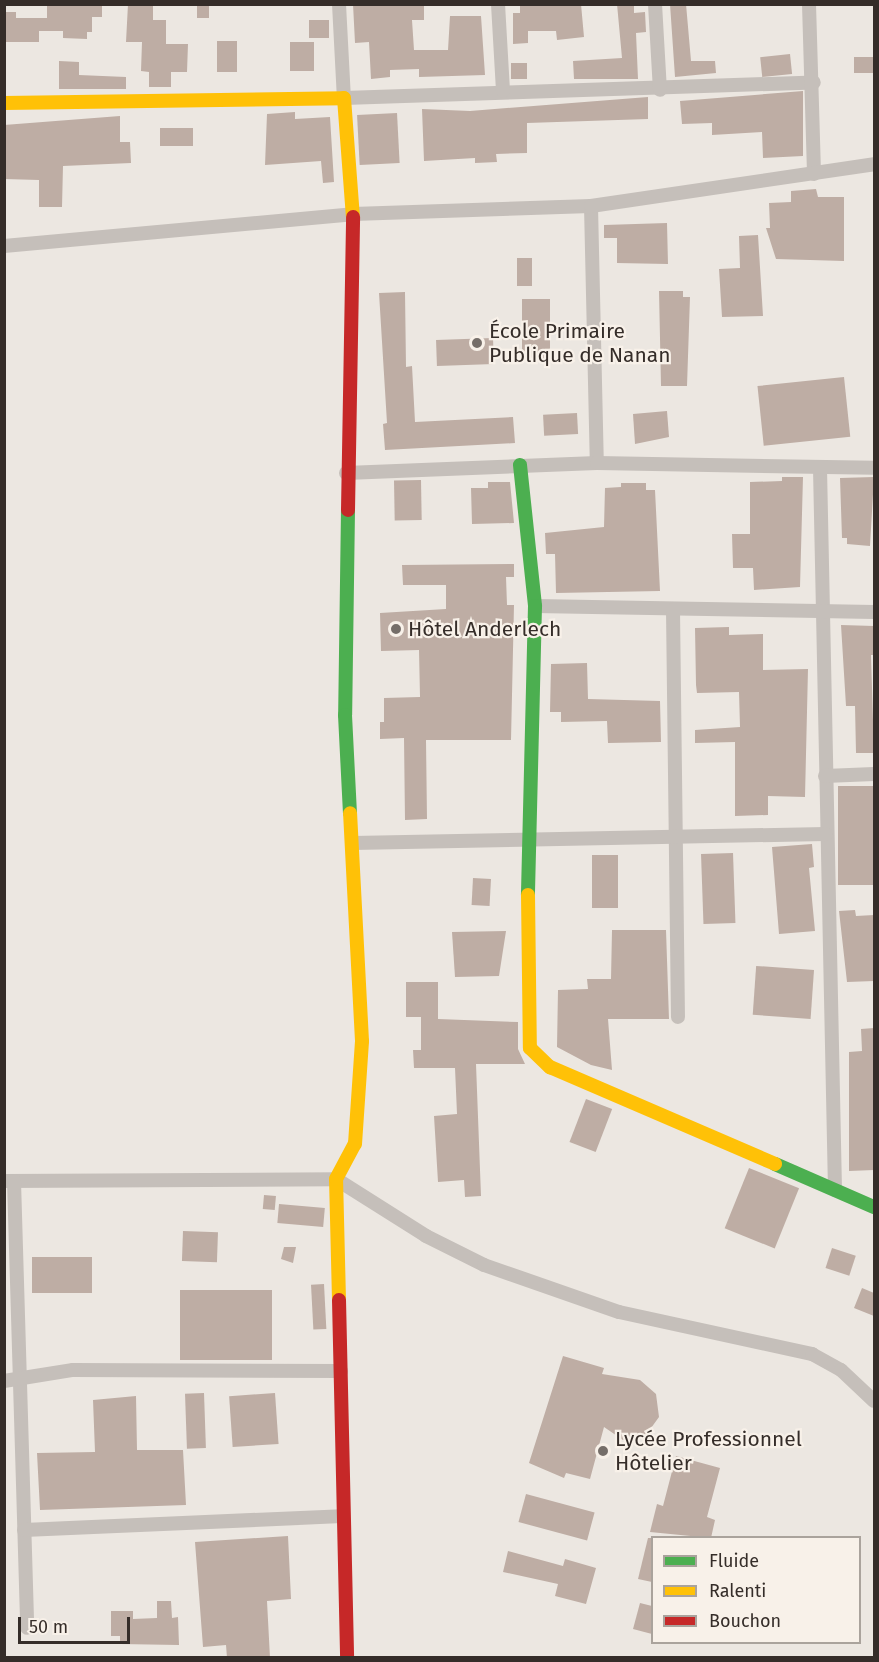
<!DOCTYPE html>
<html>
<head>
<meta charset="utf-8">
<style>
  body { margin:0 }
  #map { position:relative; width:879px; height:1662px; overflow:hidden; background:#ece7e1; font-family:"Fira Sans",sans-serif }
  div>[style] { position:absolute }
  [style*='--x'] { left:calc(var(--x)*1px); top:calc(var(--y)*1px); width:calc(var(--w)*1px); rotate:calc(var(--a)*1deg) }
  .building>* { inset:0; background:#beada4; transform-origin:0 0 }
  .street>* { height:14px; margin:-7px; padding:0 7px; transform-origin:7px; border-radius:7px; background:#c5bfba }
  .fast>* { height:14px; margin:-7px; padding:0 7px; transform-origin:7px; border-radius:7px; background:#4caf50 }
  .slow>* { height:14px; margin:-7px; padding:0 7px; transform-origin:7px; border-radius:7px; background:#ffc107 }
  .jam>* { height:14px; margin:-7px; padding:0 7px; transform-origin:7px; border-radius:7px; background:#c62828 }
  .dots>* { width:16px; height:16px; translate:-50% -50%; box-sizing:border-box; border:3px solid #f8f1e9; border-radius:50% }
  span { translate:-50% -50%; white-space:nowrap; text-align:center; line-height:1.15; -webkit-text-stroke:4.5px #f8f1e9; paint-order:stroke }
  .poi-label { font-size:21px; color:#352d29 }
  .left { translate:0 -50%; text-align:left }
  .frame { position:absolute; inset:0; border:6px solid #352d29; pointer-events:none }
  .legend { position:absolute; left:651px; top:1536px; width:210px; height:108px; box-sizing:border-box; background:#f8f1e9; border:2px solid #aaa39c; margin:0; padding:8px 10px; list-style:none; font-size:18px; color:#352d29 }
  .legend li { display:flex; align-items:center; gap:12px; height:30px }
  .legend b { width:30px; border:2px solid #aaa39c }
  .scale { position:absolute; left:18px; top:1617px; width:112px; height:27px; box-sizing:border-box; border:3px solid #352d29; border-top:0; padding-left:8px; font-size:18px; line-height:21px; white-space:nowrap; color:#352d29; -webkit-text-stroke:4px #f8f1e9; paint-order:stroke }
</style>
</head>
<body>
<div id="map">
  <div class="building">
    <i style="clip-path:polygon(47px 4px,102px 4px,102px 17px,92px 17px,92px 32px,87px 32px,87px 39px,63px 38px,63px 31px,39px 31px,39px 42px,4px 42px,4px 12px,16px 12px,16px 18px,47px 18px)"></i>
    <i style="clip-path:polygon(128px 4px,153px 4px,153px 20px,166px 20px,166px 44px,188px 44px,187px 72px,171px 72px,171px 87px,149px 87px,149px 72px,141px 71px,142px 42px,126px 42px)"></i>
    <i style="left:197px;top:4px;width:12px;height:14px"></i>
    <i style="clip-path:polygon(353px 4px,424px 4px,424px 20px,412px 20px,414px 50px,448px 50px,450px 16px,481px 16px,485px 75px,419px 77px,419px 69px,390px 70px,390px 77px,371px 79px,369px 42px,355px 43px)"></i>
    <i style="clip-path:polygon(520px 4px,581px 4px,584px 37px,557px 40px,556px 31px,528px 31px,528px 43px,513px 44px,513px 13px,520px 13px)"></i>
    <i style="clip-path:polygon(617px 4px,634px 4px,634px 13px,645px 12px,646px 32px,636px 33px,638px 79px,574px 79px,573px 61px,622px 58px)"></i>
    <i style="clip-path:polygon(670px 4px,686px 4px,691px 61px,715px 61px,716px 73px,675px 77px)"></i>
    <i style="left:309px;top:20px;width:20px;height:18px"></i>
    <i style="left:217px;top:41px;width:20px;height:31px"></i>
    <i style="left:290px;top:42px;width:24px;height:29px"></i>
    <i style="left:790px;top:54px;width:20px;height:30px;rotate:84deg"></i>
    <i style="left:874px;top:57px;width:16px;height:20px;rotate:90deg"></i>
    <i style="clip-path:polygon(59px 61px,79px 62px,79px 75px,126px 77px,126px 89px,59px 89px)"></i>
    <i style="left:527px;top:63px;width:16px;height:16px;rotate:90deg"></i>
    <i style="clip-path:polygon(803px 91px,803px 156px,763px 158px,762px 132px,712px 135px,712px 123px,682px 124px,680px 101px)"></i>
    <i style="clip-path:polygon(648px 97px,648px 119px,527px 123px,527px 153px,496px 154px,497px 162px,475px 163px,475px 158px,424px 161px,422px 109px,470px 111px)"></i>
    <i style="clip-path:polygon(295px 112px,295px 119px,330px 117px,334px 182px,323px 183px,321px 161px,265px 165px,267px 114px)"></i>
    <i style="left:397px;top:113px;width:50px;height:40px;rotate:87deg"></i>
    <i style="clip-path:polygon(120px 116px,120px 142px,130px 142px,131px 163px,63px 166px,62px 207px,39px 207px,39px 180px,4px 179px,4px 125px)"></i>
    <i style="left:160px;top:128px;width:33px;height:18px"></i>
    <i style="clip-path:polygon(816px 189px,818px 197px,844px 197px,844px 261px,776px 259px,766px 228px,770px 228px,769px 203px,791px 202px,791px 191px)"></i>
    <i style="clip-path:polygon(667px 223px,668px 264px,617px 263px,617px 238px,604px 238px,604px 225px)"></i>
    <i style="clip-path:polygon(758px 235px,763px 316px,722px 317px,719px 269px,740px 268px,739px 236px)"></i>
    <i style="left:517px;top:258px;width:15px;height:28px"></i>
    <i style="clip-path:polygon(659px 291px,683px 291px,683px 297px,690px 297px,687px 386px,661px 386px)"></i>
    <i style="clip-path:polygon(405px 292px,406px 367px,412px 366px,415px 422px,513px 417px,515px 443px,385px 450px,383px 424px,387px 423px,379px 293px)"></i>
    <i style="left:522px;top:299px;width:28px;height:60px"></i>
    <i style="left:493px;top:338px;width:26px;height:57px;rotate:88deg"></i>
    <i style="left:844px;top:377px;width:60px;height:87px;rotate:84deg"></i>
    <i style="clip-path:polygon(667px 411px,669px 437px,635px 444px,633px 414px)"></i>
    <i style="left:577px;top:413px;width:21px;height:34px;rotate:87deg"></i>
    <i style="clip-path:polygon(782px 477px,803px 477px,800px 587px,754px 590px,753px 568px,733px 568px,732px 534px,750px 534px,750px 482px,782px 481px)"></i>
    <i style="clip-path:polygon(874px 477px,870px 546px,847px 544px,847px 538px,842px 538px,840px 478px)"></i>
    <i style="left:421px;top:480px;width:40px;height:27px;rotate:89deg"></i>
    <i style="clip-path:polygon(488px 482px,510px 482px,514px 523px,472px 524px,471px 488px,488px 488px)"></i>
    <i style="clip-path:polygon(621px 483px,646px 483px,646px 490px,655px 490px,660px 591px,556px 593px,555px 554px,546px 554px,545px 533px,604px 527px,605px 488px,621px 487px)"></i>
    <i style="clip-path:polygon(514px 564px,514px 577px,506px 577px,507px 605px,514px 605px,511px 740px,426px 740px,427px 819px,405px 820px,404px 738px,380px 739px,380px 722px,384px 722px,384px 698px,420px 697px,419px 650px,381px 651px,380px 613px,446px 609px,446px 585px,403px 585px,402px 565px)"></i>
    <i style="clip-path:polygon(841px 625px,874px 626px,874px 655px,871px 655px,874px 753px,856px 753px,855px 706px,846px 706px)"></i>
    <i style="clip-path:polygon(729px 627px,729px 635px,763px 634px,763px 670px,808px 669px,805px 797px,768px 796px,768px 815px,735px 816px,735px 742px,695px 743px,695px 730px,740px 727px,739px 692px,697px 693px,696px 685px,695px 628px)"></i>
    <i style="clip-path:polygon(587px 663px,588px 699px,660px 701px,661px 742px,608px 743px,607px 721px,561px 722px,561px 712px,550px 712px,551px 664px)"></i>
    <i style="left:874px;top:786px;width:99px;height:36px;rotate:90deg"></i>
    <i style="clip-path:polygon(812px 844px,814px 867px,809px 868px,815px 931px,779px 934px,772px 847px)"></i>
    <i style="left:733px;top:853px;width:70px;height:32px;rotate:88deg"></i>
    <i style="left:592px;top:855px;width:26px;height:53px"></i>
    <i style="left:473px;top:878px;width:18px;height:27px;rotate:3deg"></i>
    <i style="clip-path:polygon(855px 910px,856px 916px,874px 915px,874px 981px,847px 982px,839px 911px)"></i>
    <i style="clip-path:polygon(612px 930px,666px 930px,669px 1019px,608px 1019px,612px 1070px,591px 1065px,557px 1047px,558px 990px,588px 989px,587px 979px,611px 979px)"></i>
    <i style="clip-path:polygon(506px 931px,499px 976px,455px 977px,452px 932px)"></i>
    <i style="left:814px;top:970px;width:49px;height:58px;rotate:94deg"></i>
    <i style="clip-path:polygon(406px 982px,438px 982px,438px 1019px,518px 1022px,518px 1049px,525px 1064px,476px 1064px,481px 1196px,465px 1197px,464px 1180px,438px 1182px,434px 1116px,457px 1114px,455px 1068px,414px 1068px,413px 1050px,421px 1050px,421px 1017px,406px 1017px)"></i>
    <i style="clip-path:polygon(874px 1028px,874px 1170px,849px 1171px,849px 1052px,862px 1051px,861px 1029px)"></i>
    <i style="left:586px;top:1099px;width:28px;height:46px;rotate:21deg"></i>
    <i style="left:749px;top:1168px;width:54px;height:65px;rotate:22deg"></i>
    <i style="left:264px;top:1195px;width:12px;height:14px;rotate:5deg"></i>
    <i style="left:279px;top:1204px;width:46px;height:19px;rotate:5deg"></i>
    <i style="left:183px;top:1231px;width:35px;height:30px;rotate:2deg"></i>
    <i style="clip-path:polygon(284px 1247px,296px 1247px,293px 1263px,281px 1259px)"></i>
    <i style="left:832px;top:1248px;width:25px;height:21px;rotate:18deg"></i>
    <i style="left:92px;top:1257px;width:36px;height:60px;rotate:90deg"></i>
    <i style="left:324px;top:1284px;width:45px;height:13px;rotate:87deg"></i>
    <i style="clip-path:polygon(862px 1288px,874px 1293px,874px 1316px,854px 1308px)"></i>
    <i style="left:272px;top:1290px;width:70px;height:92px;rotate:90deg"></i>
    <i style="clip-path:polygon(563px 1356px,604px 1368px,602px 1374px,640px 1380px,656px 1394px,659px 1417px,646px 1435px,623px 1440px,604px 1427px,590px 1479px,566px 1473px,564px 1478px,529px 1463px)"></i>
    <i style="left:204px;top:1393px;width:55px;height:19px;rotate:88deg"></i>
    <i style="left:275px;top:1393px;width:51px;height:46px;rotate:86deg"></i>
    <i style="clip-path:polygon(136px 1396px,137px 1450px,183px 1450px,186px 1505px,40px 1510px,37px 1453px,95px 1452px,93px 1400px)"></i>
    <i style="clip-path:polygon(676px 1456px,720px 1468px,707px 1517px,715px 1520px,711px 1538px,650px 1532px,657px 1504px,663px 1506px)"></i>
    <i style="left:526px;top:1494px;width:71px;height:29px;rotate:15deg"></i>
    <i style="clip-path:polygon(288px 1536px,291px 1599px,267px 1601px,270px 1658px,227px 1658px,226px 1645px,203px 1647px,195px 1542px)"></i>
    <i style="clip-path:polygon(648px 1538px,652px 1538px,652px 1582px,638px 1579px)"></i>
    <i style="clip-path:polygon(508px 1551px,563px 1566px,565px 1559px,596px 1568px,586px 1604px,555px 1596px,558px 1584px,503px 1572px)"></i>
    <i style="clip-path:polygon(157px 1601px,171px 1601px,172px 1618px,178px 1617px,179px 1645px,120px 1644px,120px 1636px,111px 1636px,111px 1611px,133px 1611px,133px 1619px,157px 1618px)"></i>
    <i style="clip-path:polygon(640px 1603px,652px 1606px,652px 1634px,633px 1629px)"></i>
  </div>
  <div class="street">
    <i style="--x:339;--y:4;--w:94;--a:87"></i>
    <i style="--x:344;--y:98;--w:470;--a:-1.9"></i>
    <i style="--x:498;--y:4;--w:87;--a:86.7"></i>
    <i style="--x:655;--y:4;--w:86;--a:86.7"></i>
    <i style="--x:809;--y:4;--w:170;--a:88.3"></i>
    <i style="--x:591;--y:206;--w:257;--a:88.7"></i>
    <i style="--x:4;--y:246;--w:350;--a:-5.2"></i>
    <i style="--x:353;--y:214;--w:238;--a:-1.9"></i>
    <i style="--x:591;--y:206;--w:286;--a:-8.4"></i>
    <i style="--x:820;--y:468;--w:722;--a:88.81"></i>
    <i style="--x:346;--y:473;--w:251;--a:-2.3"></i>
    <i style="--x:597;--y:463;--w:277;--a:1"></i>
    <i style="--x:535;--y:606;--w:339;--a:1"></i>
    <i style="--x:673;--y:610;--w:407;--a:89.3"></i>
    <i style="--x:825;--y:776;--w:49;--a:-2.3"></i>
    <i style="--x:353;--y:843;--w:473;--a:-1.1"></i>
    <i style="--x:4;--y:1181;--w:332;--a:-0.3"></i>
    <i style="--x:336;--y:1179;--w:107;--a:32.3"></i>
    <i style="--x:426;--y:1236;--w:65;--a:26.6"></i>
    <i style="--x:484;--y:1265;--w:143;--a:19.2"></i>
    <i style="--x:619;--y:1312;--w:198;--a:12.3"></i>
    <i style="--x:812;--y:1354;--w:33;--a:29"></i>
    <i style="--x:841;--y:1370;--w:45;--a:43.2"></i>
    <i style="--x:14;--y:1181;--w:447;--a:88.3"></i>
    <i style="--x:4;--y:1381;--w:70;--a:-9.1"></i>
    <i style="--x:73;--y:1370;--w:268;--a:0.2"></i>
    <i style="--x:24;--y:1530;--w:318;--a:-2.5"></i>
  </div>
  <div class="fast">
    <i style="--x:520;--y:465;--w:142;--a:83.9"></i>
    <i style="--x:535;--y:606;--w:289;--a:91.4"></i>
    <i style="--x:348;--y:510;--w:205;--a:90.8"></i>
    <i style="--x:345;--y:715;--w:98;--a:87.1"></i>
    <i style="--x:775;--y:1164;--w:108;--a:23.5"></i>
  </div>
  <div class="slow">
    <i style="--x:4;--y:103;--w:340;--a:-0.8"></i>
    <i style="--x:344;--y:98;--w:119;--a:85.7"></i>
    <i style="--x:528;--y:895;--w:153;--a:89.3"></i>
    <i style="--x:530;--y:1048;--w:28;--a:44"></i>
    <i style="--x:550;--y:1067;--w:245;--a:23.3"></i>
    <i style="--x:339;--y:1300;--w:121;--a:-91.4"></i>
    <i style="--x:336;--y:1179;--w:40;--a:-62"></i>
    <i style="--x:355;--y:1144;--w:103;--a:-86.1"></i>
    <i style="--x:362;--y:1041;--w:228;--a:-93"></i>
  </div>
  <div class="jam">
    <i style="--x:348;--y:510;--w:293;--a:-89"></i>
    <i style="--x:339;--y:1300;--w:358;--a:88.7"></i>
  </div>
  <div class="dots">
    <i style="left:477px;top:343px;background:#756e69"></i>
    <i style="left:396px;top:629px;background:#756e69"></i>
    <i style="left:603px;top:1451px;background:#756e69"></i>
  </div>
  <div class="poi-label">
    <span class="left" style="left:489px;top:343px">École Primaire<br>Publique de Nanan</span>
    <span class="left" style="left:408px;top:629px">Hôtel Anderlech</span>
    <span class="left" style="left:615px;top:1451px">Lycée Professionnel<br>Hôtelier</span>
  </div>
  <div class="frame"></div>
  <ul class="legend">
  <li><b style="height:8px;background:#4caf50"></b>Fluide</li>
  <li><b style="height:8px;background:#ffc107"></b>Ralenti</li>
  <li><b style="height:8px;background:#c62828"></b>Bouchon</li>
  </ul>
  <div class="scale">50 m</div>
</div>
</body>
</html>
